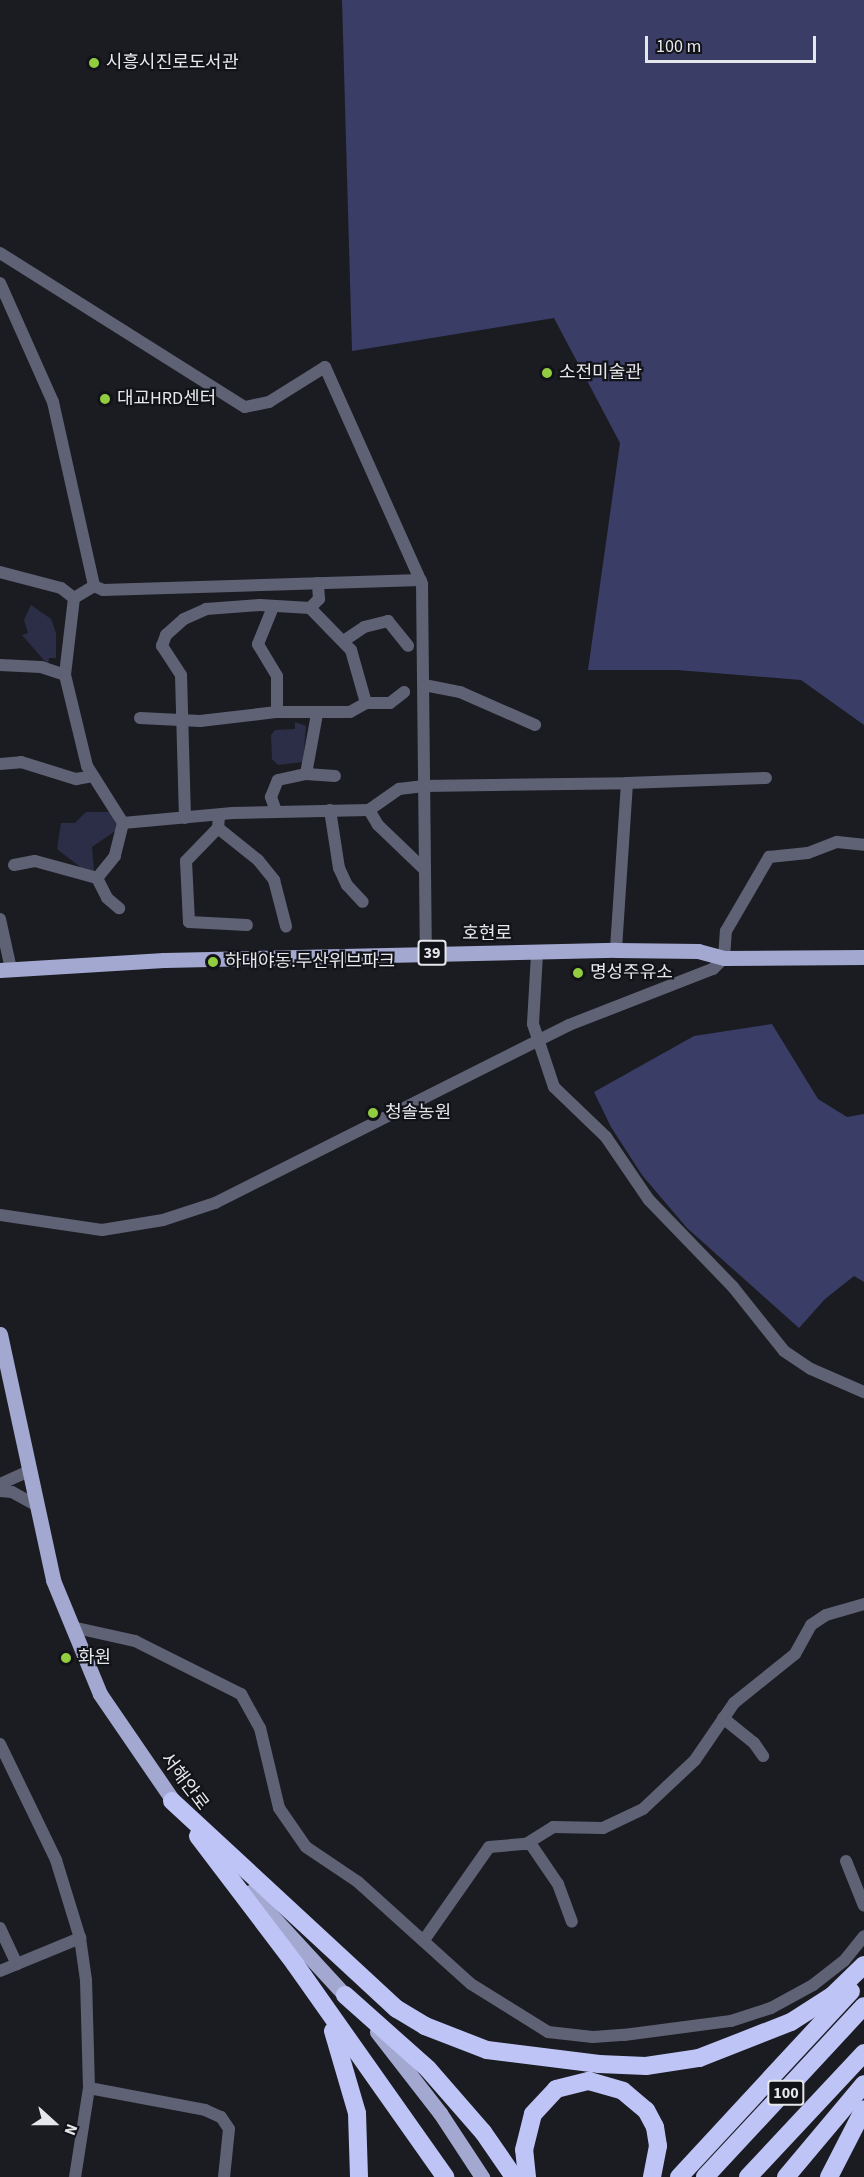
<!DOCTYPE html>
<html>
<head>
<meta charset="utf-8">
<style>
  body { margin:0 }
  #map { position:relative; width:864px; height:2177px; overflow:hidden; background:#1b1c22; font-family:"Source Sans 3","Noto Sans KR",sans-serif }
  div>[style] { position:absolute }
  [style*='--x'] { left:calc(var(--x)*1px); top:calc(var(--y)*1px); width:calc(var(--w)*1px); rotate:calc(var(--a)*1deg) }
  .green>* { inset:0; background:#2b2e46 }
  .forest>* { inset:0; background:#3a3d66 }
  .minor>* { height:12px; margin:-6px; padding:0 6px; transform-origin:6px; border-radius:6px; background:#5f6275 }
  .major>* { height:15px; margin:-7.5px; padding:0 7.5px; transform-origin:7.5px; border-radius:7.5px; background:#a3a8d1 }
  .highway>* { height:18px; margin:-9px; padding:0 9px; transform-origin:9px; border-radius:9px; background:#bec4f6 }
  .dots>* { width:16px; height:16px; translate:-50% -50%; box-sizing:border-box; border:3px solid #121318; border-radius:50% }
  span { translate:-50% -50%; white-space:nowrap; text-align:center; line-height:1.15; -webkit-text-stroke:4.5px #121318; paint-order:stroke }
  .shield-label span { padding:2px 4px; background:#121318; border:2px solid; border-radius:4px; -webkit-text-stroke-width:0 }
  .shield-label { font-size:16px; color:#e6e7eb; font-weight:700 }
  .poi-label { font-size:18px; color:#e6e7eb }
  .left { translate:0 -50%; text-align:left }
  .street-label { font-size:18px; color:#e6e7eb }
  .north { position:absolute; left:24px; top:2093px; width:60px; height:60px; -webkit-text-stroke:4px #121318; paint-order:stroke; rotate:111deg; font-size:16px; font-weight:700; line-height:24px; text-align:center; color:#e6e7eb }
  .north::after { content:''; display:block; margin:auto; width:21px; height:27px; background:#e6e7eb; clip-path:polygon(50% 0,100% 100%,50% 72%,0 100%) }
  .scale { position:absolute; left:645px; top:36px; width:171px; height:27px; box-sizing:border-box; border:3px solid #e6e7eb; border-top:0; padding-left:8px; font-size:18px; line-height:21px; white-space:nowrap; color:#e6e7eb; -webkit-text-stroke:4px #121318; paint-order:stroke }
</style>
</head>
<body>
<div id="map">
  <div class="green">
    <i style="clip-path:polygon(31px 605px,51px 619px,56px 633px,56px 658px,49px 658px,48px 665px,22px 635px,28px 633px,24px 620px)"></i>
    <i style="clip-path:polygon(295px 722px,306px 726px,303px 762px,278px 765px,272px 759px,271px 735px,275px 730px,295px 729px)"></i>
    <i style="clip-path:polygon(86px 812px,111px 812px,118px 829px,92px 847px,94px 871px,84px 870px,57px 849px,61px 823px,75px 823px)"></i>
  </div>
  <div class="forest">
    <i style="clip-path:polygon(342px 0,864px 0,864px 725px,801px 680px,677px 670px,588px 670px,620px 443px,554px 318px,352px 351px)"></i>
    <i style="clip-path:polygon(772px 1024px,818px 1099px,847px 1117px,864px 1114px,864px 1282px,854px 1276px,825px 1299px,799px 1328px,687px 1228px,642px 1175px,611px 1127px,594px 1092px,694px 1036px)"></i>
  </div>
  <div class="minor">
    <i style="--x:0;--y:253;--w:289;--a:32.2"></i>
    <i style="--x:245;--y:407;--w:25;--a:-12"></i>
    <i style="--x:269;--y:402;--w:66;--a:-32"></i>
    <i style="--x:325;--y:367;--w:238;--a:65.9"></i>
    <i style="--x:422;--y:584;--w:369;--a:89.4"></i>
    <i style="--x:0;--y:283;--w:130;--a:66"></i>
    <i style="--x:53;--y:402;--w:189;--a:77.4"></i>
    <i style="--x:94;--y:586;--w:10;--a:24"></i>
    <i style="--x:103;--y:590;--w:318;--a:-1.8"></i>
    <i style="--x:0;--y:572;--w:63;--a:14.7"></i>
    <i style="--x:61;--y:588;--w:16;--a:38"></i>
    <i style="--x:94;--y:586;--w:23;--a:149"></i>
    <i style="--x:74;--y:598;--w:78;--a:96.7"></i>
    <i style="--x:65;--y:675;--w:94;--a:76.4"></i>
    <i style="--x:87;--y:766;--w:67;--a:57.7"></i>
    <i style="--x:123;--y:823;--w:34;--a:104"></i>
    <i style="--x:115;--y:856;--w:28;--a:129"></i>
    <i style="--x:97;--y:878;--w:22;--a:63"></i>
    <i style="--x:107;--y:898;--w:16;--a:40"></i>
    <i style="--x:310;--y:608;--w:59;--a:45.7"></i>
    <i style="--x:351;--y:650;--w:55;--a:74.2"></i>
    <i style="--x:366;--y:703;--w:24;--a:0"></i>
    <i style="--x:390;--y:703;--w:18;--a:-38"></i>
    <i style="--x:345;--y:640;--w:23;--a:-34"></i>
    <i style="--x:364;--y:627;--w:25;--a:-14"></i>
    <i style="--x:388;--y:621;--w:32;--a:51"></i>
    <i style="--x:0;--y:665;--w:41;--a:2.8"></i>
    <i style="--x:41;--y:667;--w:25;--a:18"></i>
    <i style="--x:424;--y:685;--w:37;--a:11"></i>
    <i style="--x:460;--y:692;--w:82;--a:23.7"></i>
    <i style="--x:277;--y:712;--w:73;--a:0"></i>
    <i style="--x:350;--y:712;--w:18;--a:-29"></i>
    <i style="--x:140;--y:718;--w:60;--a:2.9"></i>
    <i style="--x:200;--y:721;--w:78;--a:-6.7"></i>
    <i style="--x:277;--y:712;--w:36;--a:-90"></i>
    <i style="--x:277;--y:676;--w:37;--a:-121"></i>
    <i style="--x:258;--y:644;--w:40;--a:-68"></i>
    <i style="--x:0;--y:764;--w:21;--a:-5"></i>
    <i style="--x:21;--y:762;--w:58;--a:17.2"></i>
    <i style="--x:76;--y:779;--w:17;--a:-10"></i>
    <i style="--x:306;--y:774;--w:29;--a:4"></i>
    <i style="--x:627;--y:783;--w:139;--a:-2.1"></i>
    <i style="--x:330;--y:810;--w:59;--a:81.2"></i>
    <i style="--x:339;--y:868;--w:19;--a:65"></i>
    <i style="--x:347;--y:885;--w:23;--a:47"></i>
    <i style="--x:369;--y:810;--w:17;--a:59"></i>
    <i style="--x:378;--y:825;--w:65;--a:43.8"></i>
    <i style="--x:276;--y:811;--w:15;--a:-110"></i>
    <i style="--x:271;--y:797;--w:18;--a:-68"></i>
    <i style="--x:278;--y:780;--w:29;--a:-12"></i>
    <i style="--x:306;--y:774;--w:61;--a:-79.6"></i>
    <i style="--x:219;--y:815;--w:13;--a:94"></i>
    <i style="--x:218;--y:828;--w:46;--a:134.1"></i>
    <i style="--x:186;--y:861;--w:61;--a:87.2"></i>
    <i style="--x:189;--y:922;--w:58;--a:3"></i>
    <i style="--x:185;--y:818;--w:143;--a:-91.6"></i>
    <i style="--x:181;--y:675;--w:35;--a:-123"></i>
    <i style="--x:162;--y:646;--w:12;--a:-70"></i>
    <i style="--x:166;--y:635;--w:24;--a:-42"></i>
    <i style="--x:184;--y:619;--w:24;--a:-24"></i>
    <i style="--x:206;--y:609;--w:54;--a:-4.2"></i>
    <i style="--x:260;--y:605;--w:50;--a:3.4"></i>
    <i style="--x:310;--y:608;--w:13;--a:-45"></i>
    <i style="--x:319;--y:599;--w:16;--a:-94"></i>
    <i style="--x:123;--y:823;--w:110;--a:-5.2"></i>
    <i style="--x:233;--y:813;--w:136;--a:-1.3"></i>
    <i style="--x:369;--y:810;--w:37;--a:-35"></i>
    <i style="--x:399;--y:789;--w:25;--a:-7"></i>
    <i style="--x:424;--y:786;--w:203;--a:-0.8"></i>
    <i style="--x:627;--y:783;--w:167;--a:93.8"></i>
    <i style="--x:218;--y:828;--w:51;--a:38.7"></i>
    <i style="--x:258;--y:860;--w:26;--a:51"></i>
    <i style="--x:274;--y:880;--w:48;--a:75.4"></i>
    <i style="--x:14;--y:865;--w:21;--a:-11"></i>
    <i style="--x:35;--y:861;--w:64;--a:15.3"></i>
    <i style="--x:0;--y:919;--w:51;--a:77.6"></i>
    <i style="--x:537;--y:954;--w:70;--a:93.3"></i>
    <i style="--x:533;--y:1024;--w:66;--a:71.6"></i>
    <i style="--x:554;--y:1087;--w:72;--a:43.9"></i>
    <i style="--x:606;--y:1137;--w:76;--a:55.7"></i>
    <i style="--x:649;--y:1200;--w:121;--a:46"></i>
    <i style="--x:733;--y:1287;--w:82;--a:51.4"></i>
    <i style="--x:784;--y:1351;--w:32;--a:34"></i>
    <i style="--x:811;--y:1369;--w:58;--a:23.5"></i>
    <i style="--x:0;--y:1215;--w:103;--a:8.4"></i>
    <i style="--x:102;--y:1230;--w:62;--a:-9.3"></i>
    <i style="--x:163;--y:1220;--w:55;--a:-18.1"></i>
    <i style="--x:215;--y:1203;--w:396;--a:-26.7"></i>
    <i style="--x:569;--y:1025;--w:155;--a:-21.3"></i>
    <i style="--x:713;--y:969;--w:16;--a:-45"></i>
    <i style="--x:724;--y:958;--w:27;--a:-86"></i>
    <i style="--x:726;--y:931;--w:86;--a:-59.8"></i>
    <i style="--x:769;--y:857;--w:39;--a:-6"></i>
    <i style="--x:808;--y:853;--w:31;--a:-21"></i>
    <i style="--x:837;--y:842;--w:27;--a:6"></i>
    <i style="--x:0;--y:1484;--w:30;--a:-24"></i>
    <i style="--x:0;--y:1491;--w:12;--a:5"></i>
    <i style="--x:12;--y:1492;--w:26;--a:29"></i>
    <i style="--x:72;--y:1627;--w:65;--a:12.5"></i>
    <i style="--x:135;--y:1641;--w:119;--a:26.6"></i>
    <i style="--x:241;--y:1694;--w:39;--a:61"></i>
    <i style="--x:260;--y:1728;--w:82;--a:76.6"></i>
    <i style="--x:279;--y:1808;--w:47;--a:55.3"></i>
    <i style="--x:306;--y:1847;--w:63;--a:33.9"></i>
    <i style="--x:358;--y:1882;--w:152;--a:42.1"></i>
    <i style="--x:471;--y:1984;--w:91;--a:31.9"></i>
    <i style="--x:548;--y:2032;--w:45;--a:6.3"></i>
    <i style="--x:593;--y:2037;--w:31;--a:-4"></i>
    <i style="--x:624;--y:2035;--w:108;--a:-7.5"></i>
    <i style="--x:731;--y:2021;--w:42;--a:-18"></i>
    <i style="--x:771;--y:2008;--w:48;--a:-28.7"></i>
    <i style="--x:813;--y:1985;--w:39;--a:-38"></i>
    <i style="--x:844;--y:1961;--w:32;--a:-51"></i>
    <i style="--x:723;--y:1718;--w:40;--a:39"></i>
    <i style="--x:754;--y:1743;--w:16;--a:55"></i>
    <i style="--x:0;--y:1744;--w:129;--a:64.2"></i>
    <i style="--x:56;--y:1860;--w:82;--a:72.9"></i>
    <i style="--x:530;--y:1843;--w:50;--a:55.7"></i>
    <i style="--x:558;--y:1884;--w:40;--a:69.8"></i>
    <i style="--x:846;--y:1861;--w:48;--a:68.2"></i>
    <i style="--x:0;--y:1928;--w:40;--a:65"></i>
    <i style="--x:424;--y:1940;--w:113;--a:-55"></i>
    <i style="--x:489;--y:1847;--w:37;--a:-5"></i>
    <i style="--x:526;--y:1844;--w:32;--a:-32"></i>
    <i style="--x:553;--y:1827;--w:50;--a:1.1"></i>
    <i style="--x:603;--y:1828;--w:44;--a:-25.4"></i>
    <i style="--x:643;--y:1809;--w:71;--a:-43.3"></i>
    <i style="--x:695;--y:1760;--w:69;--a:-55.6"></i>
    <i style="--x:734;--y:1703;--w:78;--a:-38.8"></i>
    <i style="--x:795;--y:1654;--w:33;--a:-61"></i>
    <i style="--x:811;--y:1625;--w:18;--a:-34"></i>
    <i style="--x:826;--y:1615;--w:40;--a:-16"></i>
    <i style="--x:0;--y:1971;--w:87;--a:-22.4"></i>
    <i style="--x:80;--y:1938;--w:42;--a:81.9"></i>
    <i style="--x:86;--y:1980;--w:108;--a:88.4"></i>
    <i style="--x:89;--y:2088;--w:90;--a:98.9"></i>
    <i style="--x:89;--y:2088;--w:118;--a:10.7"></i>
    <i style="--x:205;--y:2110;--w:17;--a:24"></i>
    <i style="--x:221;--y:2117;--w:14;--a:56"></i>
    <i style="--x:229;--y:2129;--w:48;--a:95.9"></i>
  </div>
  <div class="major">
    <i style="--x:0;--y:970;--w:164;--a:-3.5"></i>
    <i style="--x:164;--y:960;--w:452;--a:-1.3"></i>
    <i style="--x:616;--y:950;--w:82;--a:0.7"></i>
    <i style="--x:698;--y:951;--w:27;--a:15"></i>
    <i style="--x:724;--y:958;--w:140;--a:-0.4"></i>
    <i style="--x:0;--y:1334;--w:252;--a:77.8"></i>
    <i style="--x:53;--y:1580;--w:123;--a:67.6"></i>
    <i style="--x:100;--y:1694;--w:138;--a:55.6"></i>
    <i style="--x:250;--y:1892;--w:151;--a:47.4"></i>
    <i style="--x:377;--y:2032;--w:103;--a:52.1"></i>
    <i style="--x:440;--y:2113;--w:77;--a:56.7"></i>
  </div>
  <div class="highway">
    <i style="--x:172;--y:1801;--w:306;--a:42.8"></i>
    <i style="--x:397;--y:2009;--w:33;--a:31"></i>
    <i style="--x:425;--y:2026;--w:66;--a:21.2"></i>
    <i style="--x:487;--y:2050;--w:113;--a:7.1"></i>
    <i style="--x:599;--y:2064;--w:47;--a:2.4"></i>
    <i style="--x:646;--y:2066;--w:54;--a:-8.6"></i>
    <i style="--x:699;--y:2058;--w:99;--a:-21.4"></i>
    <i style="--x:791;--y:2022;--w:50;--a:-32.7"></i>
    <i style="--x:833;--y:1995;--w:43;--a:-44.1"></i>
    <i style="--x:198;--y:1836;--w:161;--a:52.8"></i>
    <i style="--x:295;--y:1964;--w:261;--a:54.8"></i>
    <i style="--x:345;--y:1995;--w:111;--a:41.7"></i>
    <i style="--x:428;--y:2069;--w:84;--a:48.9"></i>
    <i style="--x:483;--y:2132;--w:55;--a:55.4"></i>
    <i style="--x:333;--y:2031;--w:85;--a:73.7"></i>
    <i style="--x:357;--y:2113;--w:64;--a:88.2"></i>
    <i style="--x:527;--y:2177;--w:27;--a:-96"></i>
    <i style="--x:524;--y:2150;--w:37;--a:-76"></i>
    <i style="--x:533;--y:2114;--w:34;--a:-47"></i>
    <i style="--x:556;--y:2089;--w:34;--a:-14"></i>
    <i style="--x:589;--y:2081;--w:35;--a:16"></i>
    <i style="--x:623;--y:2091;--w:30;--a:40"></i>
    <i style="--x:646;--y:2110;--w:19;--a:62"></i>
    <i style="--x:655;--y:2127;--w:19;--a:81"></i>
    <i style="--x:658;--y:2146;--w:32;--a:101"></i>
    <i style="--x:679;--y:2177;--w:253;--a:-47.2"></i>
    <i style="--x:705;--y:2177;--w:233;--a:-47.1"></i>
    <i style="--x:748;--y:2177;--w:170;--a:-46.9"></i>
    <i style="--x:786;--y:2177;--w:121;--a:-50"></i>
    <i style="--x:829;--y:2177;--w:76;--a:-62.8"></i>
  </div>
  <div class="dots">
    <i style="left:94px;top:63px;background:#91cd3f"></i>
    <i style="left:547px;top:373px;background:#91cd3f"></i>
    <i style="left:105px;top:399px;background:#91cd3f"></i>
    <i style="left:213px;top:962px;background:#91cd3f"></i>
    <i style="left:578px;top:973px;background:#91cd3f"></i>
    <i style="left:373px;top:1113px;background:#91cd3f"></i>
    <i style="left:66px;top:1658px;background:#91cd3f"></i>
  </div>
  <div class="shield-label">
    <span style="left:432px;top:953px">39</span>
    <span style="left:786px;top:2093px">100</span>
  </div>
  <div class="poi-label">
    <span class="left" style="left:106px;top:63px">시흥시진로도서관</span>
    <span class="left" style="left:559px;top:373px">소전미술관</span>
    <span class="left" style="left:117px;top:399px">대교HRD센터</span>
    <span class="left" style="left:225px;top:962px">하대야동.두산위브파크</span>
    <span class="left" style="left:590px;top:973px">명성주유소</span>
    <span class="left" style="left:385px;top:1113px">청솔농원</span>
    <span class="left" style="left:78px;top:1658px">화원</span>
  </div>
  <div class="street-label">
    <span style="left:487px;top:934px">호현로</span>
    <span style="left:184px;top:1782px;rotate:53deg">서해안로</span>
  </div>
  <div class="north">N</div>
  <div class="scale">100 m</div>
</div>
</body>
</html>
